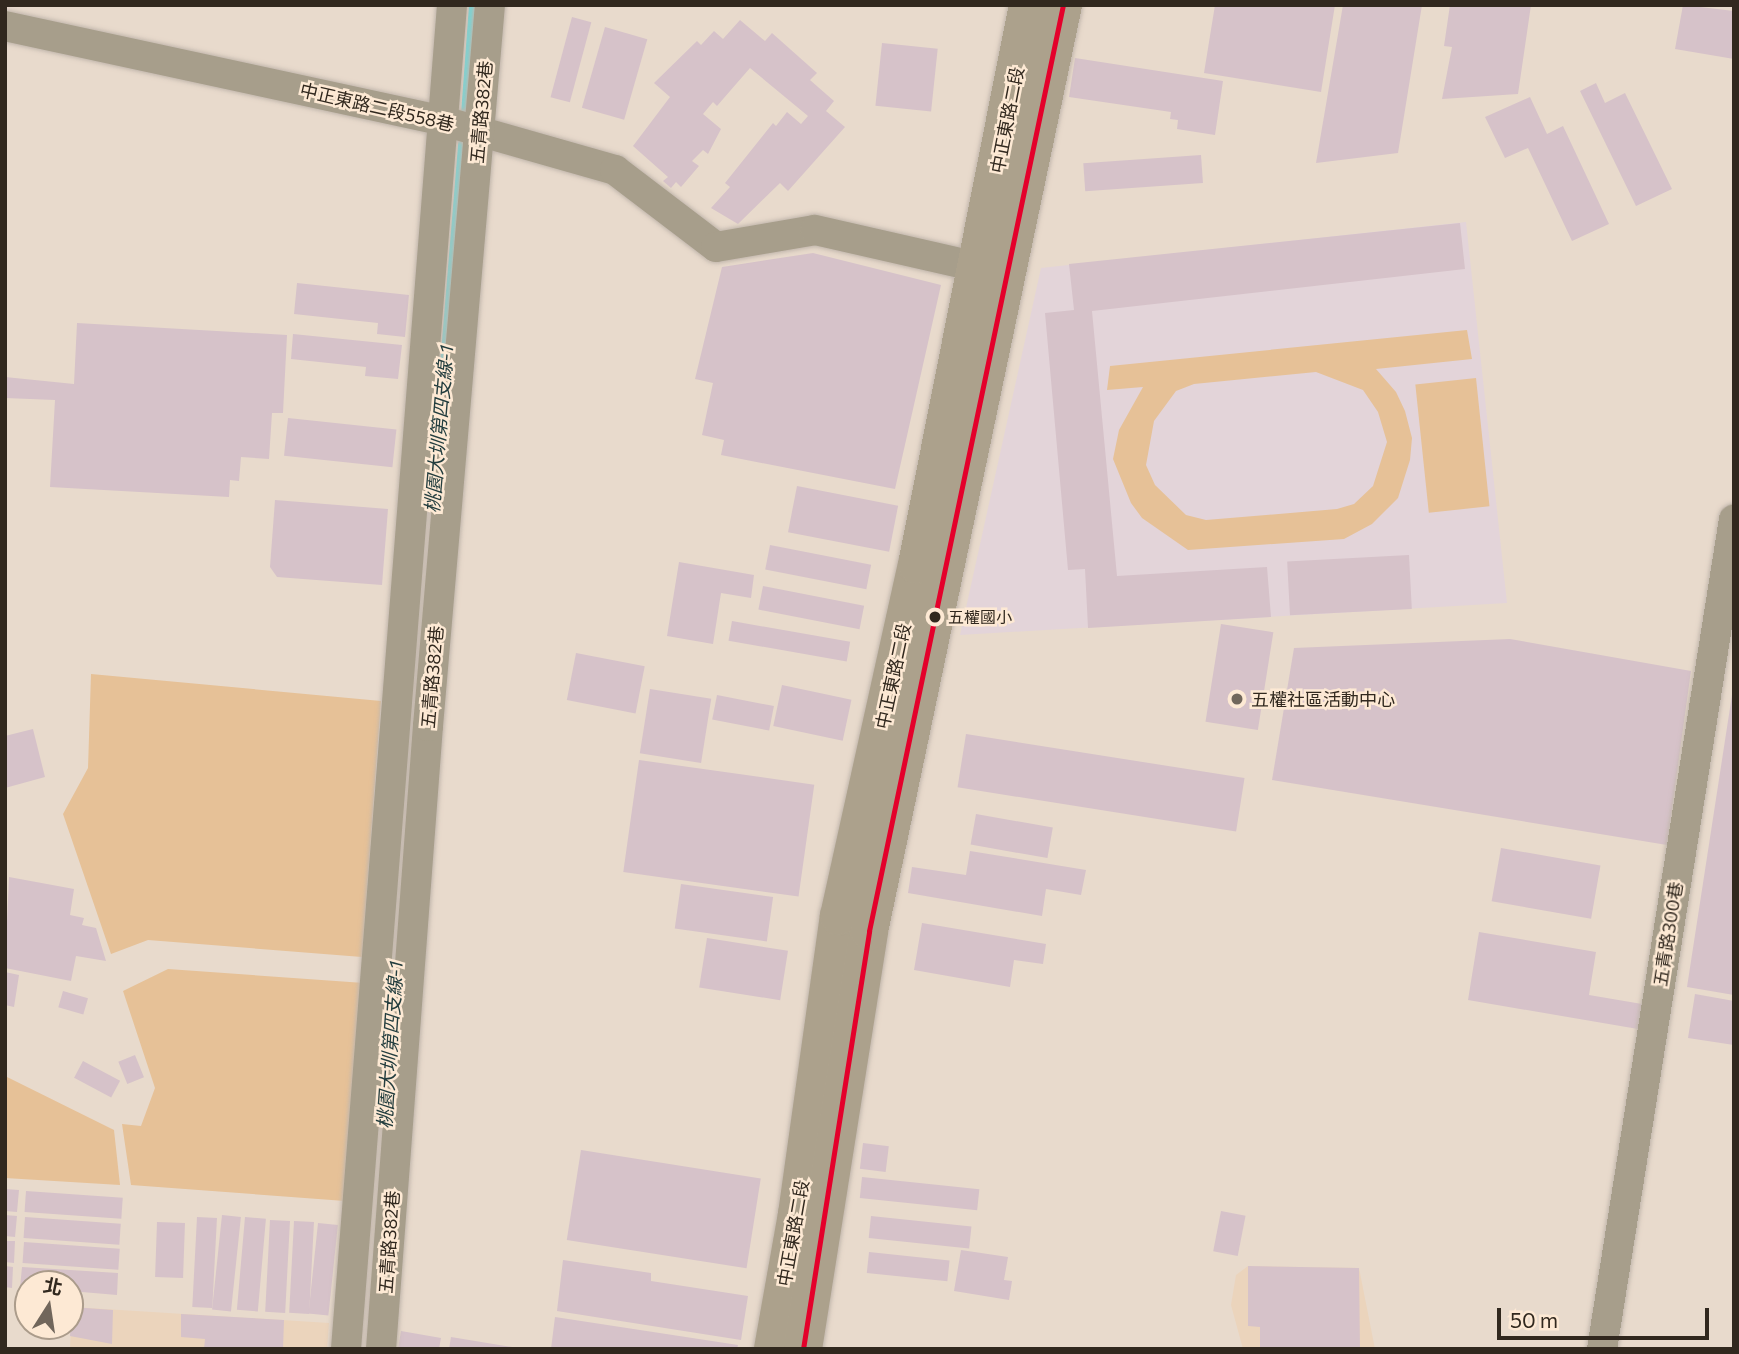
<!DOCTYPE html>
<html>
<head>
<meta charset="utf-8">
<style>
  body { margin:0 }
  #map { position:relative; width:1739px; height:1354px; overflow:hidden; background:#e8dacc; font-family:Commissioner,"Noto Sans TC",sans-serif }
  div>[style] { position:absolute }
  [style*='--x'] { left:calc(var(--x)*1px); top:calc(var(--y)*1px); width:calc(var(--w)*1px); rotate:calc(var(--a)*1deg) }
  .built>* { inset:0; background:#ebd4bc }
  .education>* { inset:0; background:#e3d4d9 }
  .green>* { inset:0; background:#e6c197; transform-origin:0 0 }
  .stream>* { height:9px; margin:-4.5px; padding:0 4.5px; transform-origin:4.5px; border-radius:4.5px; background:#6bdadc }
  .building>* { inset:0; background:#d6c2c9; transform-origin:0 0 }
  .roads { filter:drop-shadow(0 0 2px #c1b6ac) drop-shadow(0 0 2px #c1b6ac) }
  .minor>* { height:30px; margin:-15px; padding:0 15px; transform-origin:15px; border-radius:15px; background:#a79e8b }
  .major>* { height:38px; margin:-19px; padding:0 19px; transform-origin:19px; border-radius:19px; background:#aca18c }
  .bus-1>* { height:5px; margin:-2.5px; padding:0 2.5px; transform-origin:2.5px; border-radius:2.5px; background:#e4002b }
  .dots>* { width:19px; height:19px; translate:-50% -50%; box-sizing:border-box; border:4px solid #fde9d4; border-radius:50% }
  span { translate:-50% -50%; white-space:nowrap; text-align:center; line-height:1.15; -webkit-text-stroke:5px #fde9d4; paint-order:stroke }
  .bus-label { font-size:16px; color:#31281e }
  .left { translate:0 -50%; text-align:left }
  .street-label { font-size:18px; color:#31281e }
  .poi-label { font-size:18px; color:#31281e }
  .water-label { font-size:19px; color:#233d3e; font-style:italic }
  .frame { position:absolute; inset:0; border:7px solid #31281e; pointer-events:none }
  .north { position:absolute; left:14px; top:1270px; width:70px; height:70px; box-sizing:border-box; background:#fde9d4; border:2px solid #ab9c8b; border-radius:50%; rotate:12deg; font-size:19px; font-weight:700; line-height:28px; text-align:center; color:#31281e }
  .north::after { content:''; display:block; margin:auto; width:24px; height:32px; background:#71665b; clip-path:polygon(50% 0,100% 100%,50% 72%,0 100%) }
  .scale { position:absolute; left:1497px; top:1308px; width:212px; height:32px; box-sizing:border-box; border:4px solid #31281e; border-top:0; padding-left:9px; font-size:21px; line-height:24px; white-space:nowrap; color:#31281e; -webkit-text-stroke:5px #fde9d4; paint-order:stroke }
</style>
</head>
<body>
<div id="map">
  <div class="built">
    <i style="clip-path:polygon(1248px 1266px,1359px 1268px,1375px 1349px,1243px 1349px,1231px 1305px,1236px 1275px)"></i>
    <i style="clip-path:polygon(72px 1307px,329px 1323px,327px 1349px,70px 1349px)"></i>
  </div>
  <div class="education">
    <i style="clip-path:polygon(1466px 222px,1507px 603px,960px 635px,1041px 268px)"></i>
  </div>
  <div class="green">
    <i style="clip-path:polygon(evenodd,1467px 330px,1472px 359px,1376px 369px,1396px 392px,1405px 411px,1412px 438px,1410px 460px,1398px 498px,1372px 524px,1344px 539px,1188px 550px,1142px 518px,1131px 503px,1113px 459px,1119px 430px,1143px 387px,1107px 390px,1110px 366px,1467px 330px,1316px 372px,1363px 390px,1378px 412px,1387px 442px,1373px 486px,1354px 504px,1337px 509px,1206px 520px,1186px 515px,1155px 485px,1146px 465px,1154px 421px,1176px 391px,1194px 384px,1316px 372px)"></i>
    <i style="left:1476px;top:378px;width:129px;height:61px;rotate:84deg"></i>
    <i style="clip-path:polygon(91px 674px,381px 701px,362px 957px,148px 940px,111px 954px,63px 814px,88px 768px)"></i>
    <i style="clip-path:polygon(168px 969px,364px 983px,345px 1201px,131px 1185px,122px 1124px,141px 1126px,155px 1088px,123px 991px)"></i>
    <i style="clip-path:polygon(5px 1076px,114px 1130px,120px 1185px,5px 1178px)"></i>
  </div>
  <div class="stream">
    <i style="--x:465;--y:113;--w:108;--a:-85.8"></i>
    <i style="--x:442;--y:388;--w:246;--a:-85.3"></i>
  </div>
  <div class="building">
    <i style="clip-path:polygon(1215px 5px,1335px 5px,1321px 92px,1204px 73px)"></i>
    <i style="clip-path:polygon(1343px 5px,1422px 5px,1398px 153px,1316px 163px)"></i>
    <i style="clip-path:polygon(1450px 5px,1531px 5px,1518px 94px,1442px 99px,1452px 47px,1444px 46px)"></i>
    <i style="clip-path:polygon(1683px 5px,1734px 11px,1734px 59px,1675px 49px)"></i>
    <i style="left:572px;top:17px;width:20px;height:83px;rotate:15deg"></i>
    <i style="clip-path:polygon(740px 20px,765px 41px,772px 33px,817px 73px,810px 80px,834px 101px,826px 111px,845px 127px,788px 191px,780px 183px,738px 224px,711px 208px,730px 187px,725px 183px,773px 123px,776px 126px,787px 112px,801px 124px,808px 116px,750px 68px,717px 106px,713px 102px,703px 114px,721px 129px,708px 154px,703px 150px,692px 161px,699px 166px,681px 187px,676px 182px,671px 188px,663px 181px,668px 177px,633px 146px,670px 97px,654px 83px,697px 41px,701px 45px,714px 31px,723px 39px)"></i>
    <i style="left:605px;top:27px;width:44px;height:84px;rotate:16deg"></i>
    <i style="left:882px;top:43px;width:56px;height:63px;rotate:6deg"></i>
    <i style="clip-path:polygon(1075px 58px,1223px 81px,1215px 135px,1177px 129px,1178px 120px,1170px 119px,1171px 112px,1069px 97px)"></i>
    <i style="clip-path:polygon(1596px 83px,1605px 103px,1625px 93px,1672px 189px,1636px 206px,1580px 91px)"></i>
    <i style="clip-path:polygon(1530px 97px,1547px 134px,1563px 126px,1609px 224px,1572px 241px,1528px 148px,1505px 158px,1485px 117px)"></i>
    <i style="left:1201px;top:155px;width:28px;height:118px;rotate:86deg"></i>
    <i style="clip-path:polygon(1460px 223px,1465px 269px,1092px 311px,1117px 576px,1267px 567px,1271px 617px,1088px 628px,1085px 569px,1068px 570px,1045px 313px,1074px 310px,1069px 264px)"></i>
    <i style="clip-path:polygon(813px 253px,941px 285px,895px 489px,721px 455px,724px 440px,702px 435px,713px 383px,695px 379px,722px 267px)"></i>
    <i style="clip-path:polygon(297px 283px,409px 295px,405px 337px,377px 334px,378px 323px,294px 314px)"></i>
    <i style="clip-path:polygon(77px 323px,287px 335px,283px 413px,272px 413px,269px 459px,241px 457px,239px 481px,230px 480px,229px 497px,50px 487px,55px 400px,5px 398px,5px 377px,74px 384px)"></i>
    <i style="clip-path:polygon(293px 334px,402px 345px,398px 379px,365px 376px,366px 367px,291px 359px)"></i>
    <i style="left:288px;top:418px;width:109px;height:38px;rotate:6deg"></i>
    <i style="left:797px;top:486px;width:103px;height:47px;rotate:11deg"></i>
    <i style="clip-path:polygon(275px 500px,388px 509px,382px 585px,277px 577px,270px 567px)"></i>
    <i style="left:770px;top:545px;width:103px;height:25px;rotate:11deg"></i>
    <i style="left:1409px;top:555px;width:54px;height:122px;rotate:87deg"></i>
    <i style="clip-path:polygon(679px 562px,754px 575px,751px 598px,721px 593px,713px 644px,667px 636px)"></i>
    <i style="left:763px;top:586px;width:103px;height:24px;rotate:11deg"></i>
    <i style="left:732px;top:621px;width:120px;height:20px;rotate:10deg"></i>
    <i style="left:1221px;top:624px;width:53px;height:99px;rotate:9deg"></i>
    <i style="clip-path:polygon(1510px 639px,1691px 671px,1667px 845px,1272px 780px,1294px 648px)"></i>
    <i style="left:576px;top:653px;width:70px;height:48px;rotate:11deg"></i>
    <i style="clip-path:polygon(1734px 682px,1734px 995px,1687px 987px)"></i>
    <i style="left:782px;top:685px;width:71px;height:42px;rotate:12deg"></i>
    <i style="left:650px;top:689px;width:62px;height:65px;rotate:9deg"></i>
    <i style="left:717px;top:695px;width:58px;height:25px;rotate:11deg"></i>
    <i style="clip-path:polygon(33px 729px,45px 777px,5px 788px,5px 736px)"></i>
    <i style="left:966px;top:734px;width:282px;height:54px;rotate:9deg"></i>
    <i style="left:639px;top:760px;width:177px;height:113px;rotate:8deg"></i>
    <i style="left:976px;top:814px;width:78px;height:31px;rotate:10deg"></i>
    <i style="left:1501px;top:848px;width:101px;height:54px;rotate:10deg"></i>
    <i style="clip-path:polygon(970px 851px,1086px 870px,1081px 895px,1046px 889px,1042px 916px,908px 893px,912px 867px,966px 875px)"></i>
    <i style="clip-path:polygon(9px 877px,74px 889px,70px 915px,84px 918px,82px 925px,96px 928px,106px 961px,76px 956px,71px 981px,5px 968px)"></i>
    <i style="left:681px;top:884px;width:93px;height:45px;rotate:8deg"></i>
    <i style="clip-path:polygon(922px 923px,1046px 944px,1043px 964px,1014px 960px,1010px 987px,914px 970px)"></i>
    <i style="clip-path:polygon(1479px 932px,1596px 952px,1589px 995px,1642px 1004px,1638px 1029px,1468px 1000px)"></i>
    <i style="left:707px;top:938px;width:82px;height:50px;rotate:9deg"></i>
    <i style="clip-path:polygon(5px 972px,19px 975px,14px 1007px,5px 1005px)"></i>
    <i style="left:63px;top:991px;width:26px;height:17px;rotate:16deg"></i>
    <i style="clip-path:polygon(1695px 994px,1734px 1001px,1734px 1045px,1688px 1038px)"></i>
    <i style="left:135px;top:1055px;width:24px;height:18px;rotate:68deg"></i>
    <i style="left:83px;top:1061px;width:42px;height:19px;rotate:28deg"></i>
    <i style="left:863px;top:1143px;width:26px;height:26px;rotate:7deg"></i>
    <i style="left:581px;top:1150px;width:182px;height:91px;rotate:9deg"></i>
    <i style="left:862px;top:1177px;width:118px;height:21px;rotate:6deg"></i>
    <i style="clip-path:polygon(5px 1189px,19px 1190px,17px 1212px,5px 1211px)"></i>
    <i style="left:26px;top:1191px;width:97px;height:21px;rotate:4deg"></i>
    <i style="left:1221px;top:1211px;width:25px;height:41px;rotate:11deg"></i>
    <i style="clip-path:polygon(5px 1215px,17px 1216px,15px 1237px,5px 1236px)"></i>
    <i style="left:222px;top:1215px;width:19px;height:95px;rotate:6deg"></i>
    <i style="left:871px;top:1216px;width:101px;height:22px;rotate:6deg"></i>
    <i style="left:25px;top:1217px;width:96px;height:21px;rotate:4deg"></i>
    <i style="left:197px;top:1217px;width:20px;height:90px;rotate:3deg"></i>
    <i style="left:245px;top:1217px;width:21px;height:93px;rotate:5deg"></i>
    <i style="left:270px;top:1220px;width:20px;height:92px;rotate:3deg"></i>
    <i style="left:294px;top:1221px;width:20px;height:92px;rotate:3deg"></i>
    <i style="left:157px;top:1222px;width:28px;height:55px;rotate:2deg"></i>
    <i style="left:318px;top:1223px;width:20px;height:91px;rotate:6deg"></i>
    <i style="clip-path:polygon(5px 1241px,15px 1241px,14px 1263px,5px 1262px)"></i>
    <i style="left:24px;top:1242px;width:96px;height:21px;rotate:4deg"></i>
    <i style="clip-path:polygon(961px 1250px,1008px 1257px,1004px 1280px,1012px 1281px,1009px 1300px,954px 1291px)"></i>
    <i style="left:869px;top:1252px;width:81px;height:21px;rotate:6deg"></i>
    <i style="clip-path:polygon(563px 1260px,651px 1273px,651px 1281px,748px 1296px,741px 1340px,557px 1311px)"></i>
    <i style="clip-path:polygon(5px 1266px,13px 1267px,12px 1288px,5px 1287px)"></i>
    <i style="clip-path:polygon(1248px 1266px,1359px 1268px,1360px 1349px,1260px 1348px,1260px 1327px,1248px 1326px)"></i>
    <i style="clip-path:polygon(22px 1267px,118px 1273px,117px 1295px,70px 1291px,70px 1284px,20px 1288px)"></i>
    <i style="clip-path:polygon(72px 1307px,113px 1310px,112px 1344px,70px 1336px)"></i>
    <i style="clip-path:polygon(181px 1314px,284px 1320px,283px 1349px,204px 1349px,205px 1339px,181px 1337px)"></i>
    <i style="clip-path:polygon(555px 1317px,738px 1345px,737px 1349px,551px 1349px)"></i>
    <i style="clip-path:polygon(401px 1331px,441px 1338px,439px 1349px,398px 1349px)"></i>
    <i style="clip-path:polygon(451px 1337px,512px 1347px,512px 1349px,449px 1349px)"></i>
  </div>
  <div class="roads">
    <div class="minor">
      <i style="--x:5;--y:26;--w:448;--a:12.2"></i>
      <i style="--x:443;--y:121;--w:179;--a:15.9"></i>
      <i style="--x:615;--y:170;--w:127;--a:37.3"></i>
      <i style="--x:716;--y:247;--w:100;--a:-9.7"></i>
      <i style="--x:815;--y:230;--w:185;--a:12.8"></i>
      <i style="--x:346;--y:1349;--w:1348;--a:-85.49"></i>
      <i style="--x:381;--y:1349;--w:625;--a:-85.69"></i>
      <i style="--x:428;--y:726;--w:724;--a:-85.09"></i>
      <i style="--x:1602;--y:1349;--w:840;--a:-80.96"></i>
    </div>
    <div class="major">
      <i style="--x:773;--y:1349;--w:137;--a:-79.9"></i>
      <i style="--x:797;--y:1214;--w:301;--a:-82"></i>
      <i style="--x:839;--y:916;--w:360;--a:-77.5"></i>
      <i style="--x:917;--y:565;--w:571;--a:-78.79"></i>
      <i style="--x:803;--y:1349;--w:423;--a:-81"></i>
      <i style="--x:869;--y:931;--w:946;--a:-78.17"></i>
    </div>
  </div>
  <div class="bus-1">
    <i style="--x:803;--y:1349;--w:423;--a:-81"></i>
    <i style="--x:869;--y:931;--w:946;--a:-78.17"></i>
  </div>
  <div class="dots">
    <i style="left:935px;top:617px;background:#31281e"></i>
    <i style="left:1237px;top:699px;background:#71665b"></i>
  </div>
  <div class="bus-label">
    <span class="left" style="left:948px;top:617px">五權國小</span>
  </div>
  <div class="street-label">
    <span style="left:377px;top:107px;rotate:13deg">中正東路二段558巷</span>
    <span style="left:481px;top:112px;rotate:-85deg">五青路382巷</span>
    <span style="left:1007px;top:120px;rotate:-79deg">中正東路二段</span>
    <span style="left:893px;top:676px;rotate:-78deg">中正東路二段</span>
    <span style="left:432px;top:677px;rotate:-85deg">五青路382巷</span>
    <span style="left:1668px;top:934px;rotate:-81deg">五青路300巷</span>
    <span style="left:793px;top:1233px;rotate:-80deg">中正東路二段</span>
    <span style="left:389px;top:1242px;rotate:-86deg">五青路382巷</span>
  </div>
  <div class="poi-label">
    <span class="left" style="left:1251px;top:699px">五權社區活動中心</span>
  </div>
  <div class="water-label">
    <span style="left:439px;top:429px;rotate:-85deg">桃園大圳第四支線-1</span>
    <span style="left:390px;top:1045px;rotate:-86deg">桃園大圳第四支線-1</span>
  </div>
  <div class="frame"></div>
  <div class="north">北</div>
  <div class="scale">50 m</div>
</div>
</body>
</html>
